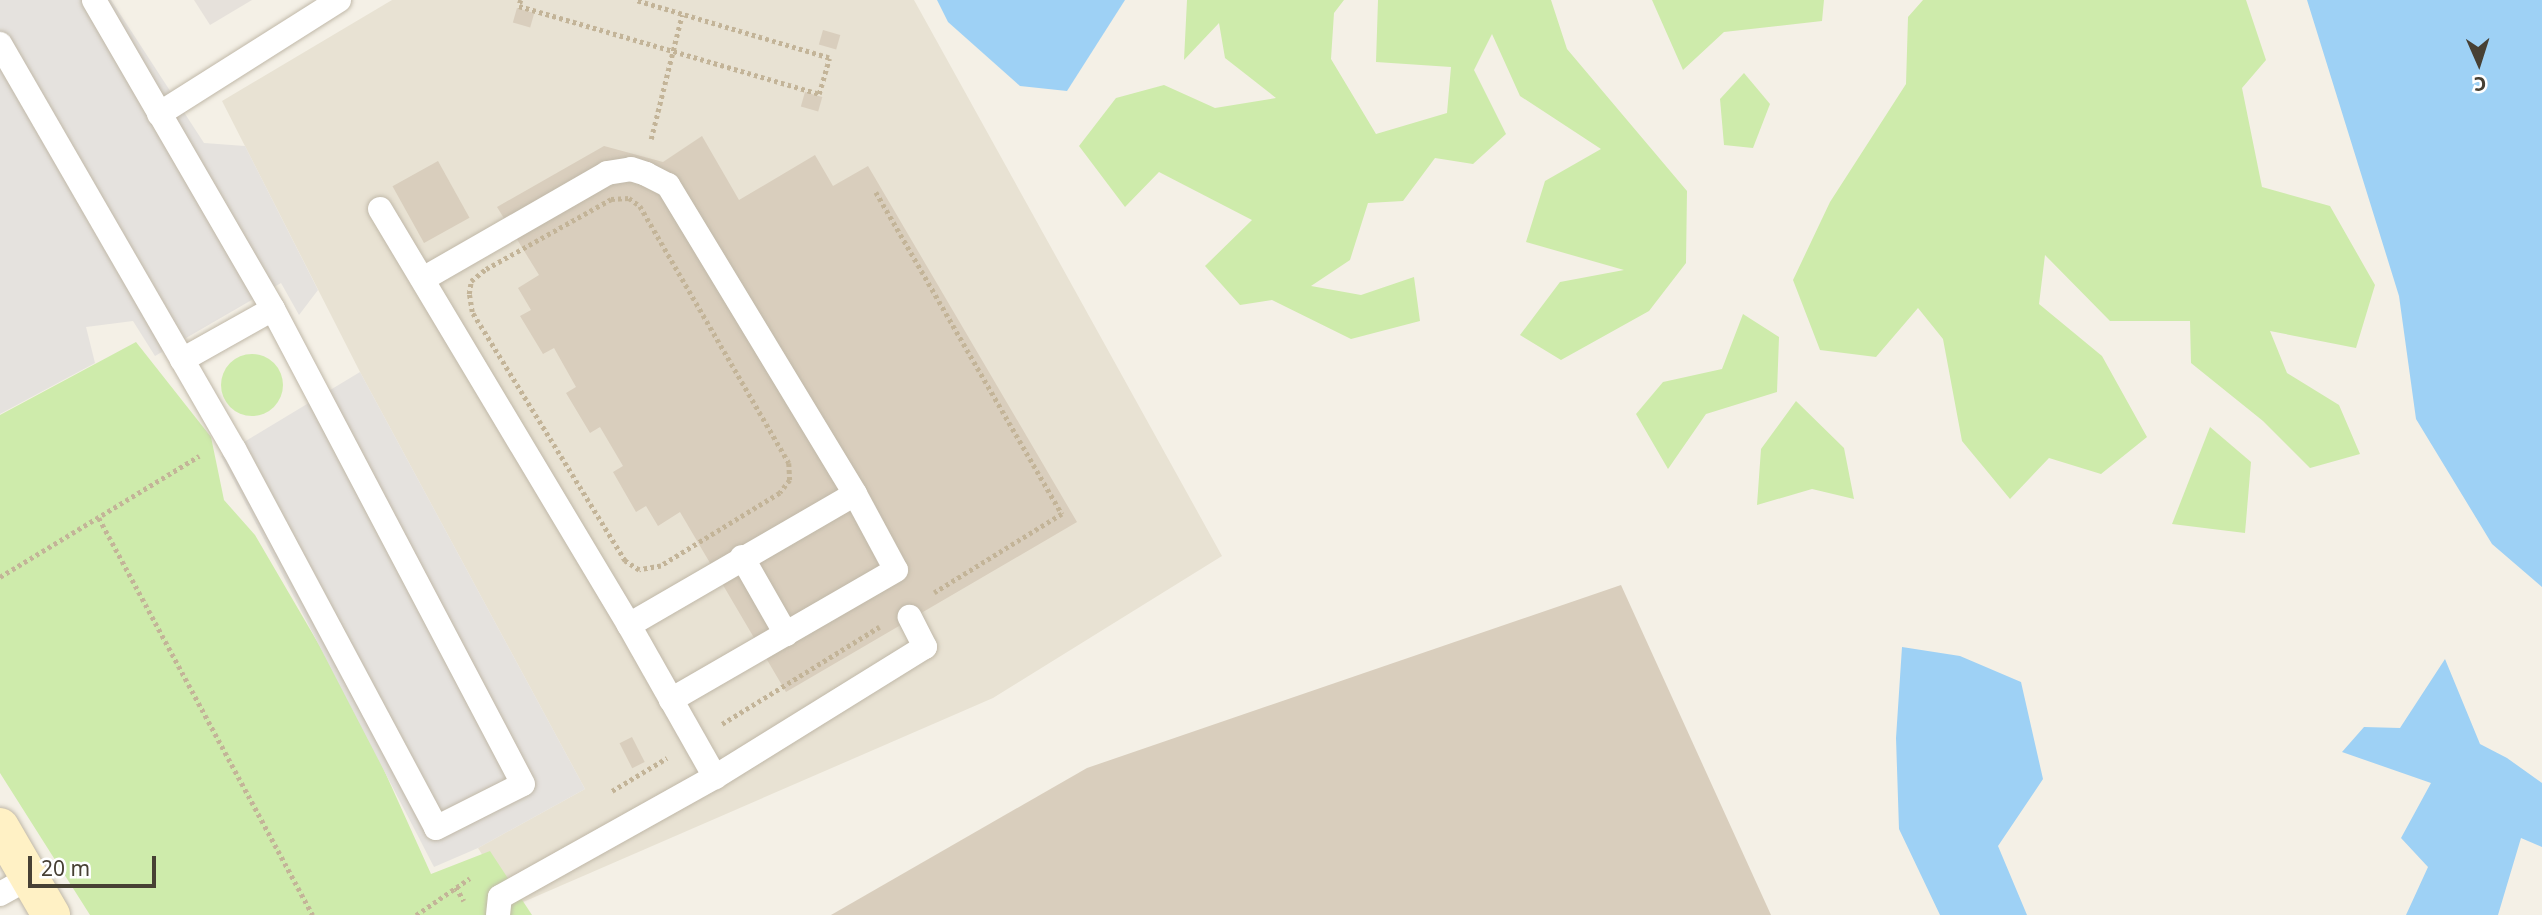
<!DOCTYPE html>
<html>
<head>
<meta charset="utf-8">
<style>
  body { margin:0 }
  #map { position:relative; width:2542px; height:915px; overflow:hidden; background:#f4f0e6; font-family:"Noto Sans",sans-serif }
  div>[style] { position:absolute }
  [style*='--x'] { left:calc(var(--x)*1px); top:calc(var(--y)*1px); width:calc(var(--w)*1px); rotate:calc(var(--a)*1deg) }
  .residential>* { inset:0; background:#e8e2d3 }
  .industrial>* { inset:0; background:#e6e1db }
  .green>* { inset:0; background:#ceebab }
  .round { border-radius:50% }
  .parking>* { inset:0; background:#e5e2de }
  .water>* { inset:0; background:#9ed1f5 }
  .building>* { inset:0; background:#d9cebd; transform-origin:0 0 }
  .path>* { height:4.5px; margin-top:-2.25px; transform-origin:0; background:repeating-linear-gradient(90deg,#c3b498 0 3.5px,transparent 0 7px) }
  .roads { filter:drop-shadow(0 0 2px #c0b8a8) drop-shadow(0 0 2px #c0b8a8) }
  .lane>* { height:24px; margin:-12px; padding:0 12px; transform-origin:12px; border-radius:12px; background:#fff }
  .secondary>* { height:38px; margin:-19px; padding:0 19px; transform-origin:19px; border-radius:19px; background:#fff1c5 }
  span { translate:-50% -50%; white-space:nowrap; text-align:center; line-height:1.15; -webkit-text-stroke:7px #fff; paint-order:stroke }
  .north { position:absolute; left:2444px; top:28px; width:70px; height:70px; -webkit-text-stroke:5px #fff; paint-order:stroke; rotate:177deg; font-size:19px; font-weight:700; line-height:28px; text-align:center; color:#474034 }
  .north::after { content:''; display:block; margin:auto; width:24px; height:32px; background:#474034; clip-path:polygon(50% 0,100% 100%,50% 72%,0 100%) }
  .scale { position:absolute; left:28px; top:856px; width:128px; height:32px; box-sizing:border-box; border:4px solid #474034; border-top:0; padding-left:9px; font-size:21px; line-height:24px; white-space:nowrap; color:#474034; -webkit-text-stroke:5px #fff; paint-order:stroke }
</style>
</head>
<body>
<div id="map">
  <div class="residential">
    <i style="clip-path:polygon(392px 0,914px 0,1222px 556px,993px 698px,514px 906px,478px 848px,585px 789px,360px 372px,222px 101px)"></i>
  </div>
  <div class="industrial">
    <i style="clip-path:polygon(194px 0,252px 0,210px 25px)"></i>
  </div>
  <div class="green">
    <i style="clip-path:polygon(1187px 0,1344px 0,1334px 13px,1331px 59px,1376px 134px,1447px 113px,1451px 67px,1376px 62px,1378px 0,1551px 0,1567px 49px,1687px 191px,1686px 263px,1649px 311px,1561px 360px,1520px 335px,1560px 282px,1624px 270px,1526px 242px,1545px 181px,1601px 149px,1520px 96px,1492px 34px,1474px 70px,1506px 134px,1473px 164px,1435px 158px,1403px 201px,1368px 203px,1350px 260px,1311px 286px,1361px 295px,1414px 277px,1420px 321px,1351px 339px,1272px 300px,1240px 305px,1205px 266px,1252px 220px,1159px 172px,1125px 207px,1079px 146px,1116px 98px,1164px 85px,1215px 108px,1276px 98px,1225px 58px,1219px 23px,1184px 60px)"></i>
    <i style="clip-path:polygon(1652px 0,1824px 0,1822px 21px,1724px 32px,1683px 70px)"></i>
    <i style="clip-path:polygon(1923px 0,2246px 0,2266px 60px,2242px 88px,2262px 187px,2330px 206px,2375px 285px,2356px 348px,2270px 331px,2287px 373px,2339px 405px,2360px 454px,2310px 468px,2263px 421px,2191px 363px,2190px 321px,2110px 321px,2045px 255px,2039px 304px,2102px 356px,2147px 437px,2101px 474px,2049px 458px,2010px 499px,1962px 441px,1943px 339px,1918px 308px,1876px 357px,1820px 350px,1793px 280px,1830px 202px,1906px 84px,1908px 17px)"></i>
    <i style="clip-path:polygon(1744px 73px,1770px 104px,1753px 148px,1724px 145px,1720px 99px)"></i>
    <i style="clip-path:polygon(1743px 314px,1779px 337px,1777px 392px,1706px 414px,1668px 469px,1636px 414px,1663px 382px,1722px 369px)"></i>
    <i style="clip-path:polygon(136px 342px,211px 437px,224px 500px,255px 535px,356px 708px,431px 874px,490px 851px,532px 915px,90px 915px,0 773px,0 415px)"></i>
    <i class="round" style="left:221px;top:354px;width:62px;height:62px"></i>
    <i style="clip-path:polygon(1796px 401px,1844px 448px,1854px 499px,1812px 489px,1757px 505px,1761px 449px)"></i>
    <i style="clip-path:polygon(2210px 427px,2251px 462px,2245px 533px,2172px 524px)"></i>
  </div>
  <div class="parking">
    <i style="clip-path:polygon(0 0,111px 0,204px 143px,245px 146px,318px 290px,299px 315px,281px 283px,155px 356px,133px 321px,86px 327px,95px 363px,0 414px)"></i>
    <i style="clip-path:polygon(360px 372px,585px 789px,478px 848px,434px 867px,221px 456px)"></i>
  </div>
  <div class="water">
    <i style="clip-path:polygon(937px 0,1125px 0,1067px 91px,1020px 86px,948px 22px)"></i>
    <i style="clip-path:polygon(2307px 0,2542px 0,2542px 587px,2492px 544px,2416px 419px,2399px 296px)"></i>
    <i style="clip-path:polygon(1902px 647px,1960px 656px,2021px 682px,2043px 779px,1998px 846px,2027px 915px,1940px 915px,1899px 829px,1896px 738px)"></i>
    <i style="clip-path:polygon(2445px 659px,2480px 744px,2507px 758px,2542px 783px,2542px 847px,2521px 838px,2498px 915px,2406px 915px,2428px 867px,2401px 838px,2431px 783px,2342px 752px,2364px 727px,2400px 728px)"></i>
  </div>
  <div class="building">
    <i style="left:517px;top:8px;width:18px;height:15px;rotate:16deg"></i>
    <i style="left:823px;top:30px;width:18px;height:15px;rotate:16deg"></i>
    <i style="left:805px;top:92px;width:18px;height:15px;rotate:16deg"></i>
    <i style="clip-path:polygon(702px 136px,739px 200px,815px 155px,833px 186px,868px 166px,1077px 522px,786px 692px,680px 512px,658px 526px,646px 506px,636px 512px,613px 472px,623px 466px,600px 427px,590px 433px,566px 393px,576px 387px,554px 348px,543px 354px,520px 316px,531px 310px,518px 288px,539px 275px,497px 207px,604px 146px,663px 162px)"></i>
    <i style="left:438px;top:161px;width:65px;height:52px;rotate:61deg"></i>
    <i style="clip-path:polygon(1621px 585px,1771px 915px,831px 915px,1087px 768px)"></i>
    <i style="left:632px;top:737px;width:28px;height:14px;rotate:63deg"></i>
  </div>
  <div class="path">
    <i style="--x:521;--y:0;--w:6;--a:108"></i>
    <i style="--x:519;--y:6;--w:313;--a:16.3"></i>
    <i style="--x:819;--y:94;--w:37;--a:-74"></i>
    <i style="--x:829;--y:58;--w:203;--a:-163.4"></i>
    <i style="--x:651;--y:139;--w:128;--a:-76"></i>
    <i style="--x:876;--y:192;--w:372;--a:60"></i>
    <i style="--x:1062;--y:514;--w:150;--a:148.3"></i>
    <i style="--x:629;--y:198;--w:14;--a:36"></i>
    <i style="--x:640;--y:206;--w:297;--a:59.9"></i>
    <i style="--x:789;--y:463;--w:17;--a:87"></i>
    <i style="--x:790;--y:480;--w:16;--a:128"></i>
    <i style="--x:780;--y:493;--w:140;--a:148.5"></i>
    <i style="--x:661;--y:566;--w:22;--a:170"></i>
    <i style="--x:639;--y:570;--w:17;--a:-147"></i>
    <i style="--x:625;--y:561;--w:292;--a:-121.6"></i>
    <i style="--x:472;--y:312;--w:18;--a:-99"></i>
    <i style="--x:469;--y:294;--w:13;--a:-81"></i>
    <i style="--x:471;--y:281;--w:19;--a:-39"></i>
    <i style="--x:486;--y:269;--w:143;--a:-29.2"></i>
    <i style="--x:611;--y:199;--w:18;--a:-3"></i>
    <i style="--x:99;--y:518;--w:451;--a:61.7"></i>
    <i style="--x:0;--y:577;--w:233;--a:-31.3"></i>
    <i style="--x:722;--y:724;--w:185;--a:-31.7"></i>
    <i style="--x:612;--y:791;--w:64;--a:-31"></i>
    <i style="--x:456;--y:887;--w:16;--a:60"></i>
    <i style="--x:416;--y:915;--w:65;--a:-34.4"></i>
  </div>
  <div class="roads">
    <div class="lane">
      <i style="--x:0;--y:44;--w:468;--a:60"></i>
      <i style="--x:234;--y:449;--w:429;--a:61.9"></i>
      <i style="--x:436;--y:828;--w:97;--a:-26.8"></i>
      <i style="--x:523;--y:784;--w:537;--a:-117.76"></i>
      <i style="--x:273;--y:309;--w:357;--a:-120.1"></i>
      <i style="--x:159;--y:114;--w:213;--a:-32.3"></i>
      <i style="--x:380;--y:209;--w:485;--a:59.1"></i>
      <i style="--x:629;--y:625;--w:175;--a:60.5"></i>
      <i style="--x:423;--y:279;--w:212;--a:-29.9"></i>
      <i style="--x:607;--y:173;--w:24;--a:-9"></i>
      <i style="--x:631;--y:169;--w:16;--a:18"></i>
      <i style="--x:646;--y:174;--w:25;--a:27"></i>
      <i style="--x:668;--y:185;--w:361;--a:58.8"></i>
      <i style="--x:855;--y:494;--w:86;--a:61.7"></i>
      <i style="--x:896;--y:570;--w:260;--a:150"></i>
      <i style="--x:182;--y:360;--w:104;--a:-29.3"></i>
      <i style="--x:742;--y:557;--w:89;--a:60.3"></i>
      <i style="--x:629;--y:625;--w:261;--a:-30.1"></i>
      <i style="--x:0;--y:894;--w:33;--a:-29"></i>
      <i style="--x:498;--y:915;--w:18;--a:-84"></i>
      <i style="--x:500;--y:897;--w:246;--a:-29.2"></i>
      <i style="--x:715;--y:777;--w:247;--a:-31.8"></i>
      <i style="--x:925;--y:647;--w:34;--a:-117"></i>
    </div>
    <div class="secondary">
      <i style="--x:0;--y:827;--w:102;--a:59.9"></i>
    </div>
  </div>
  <div class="north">С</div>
  <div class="scale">20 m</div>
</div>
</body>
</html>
